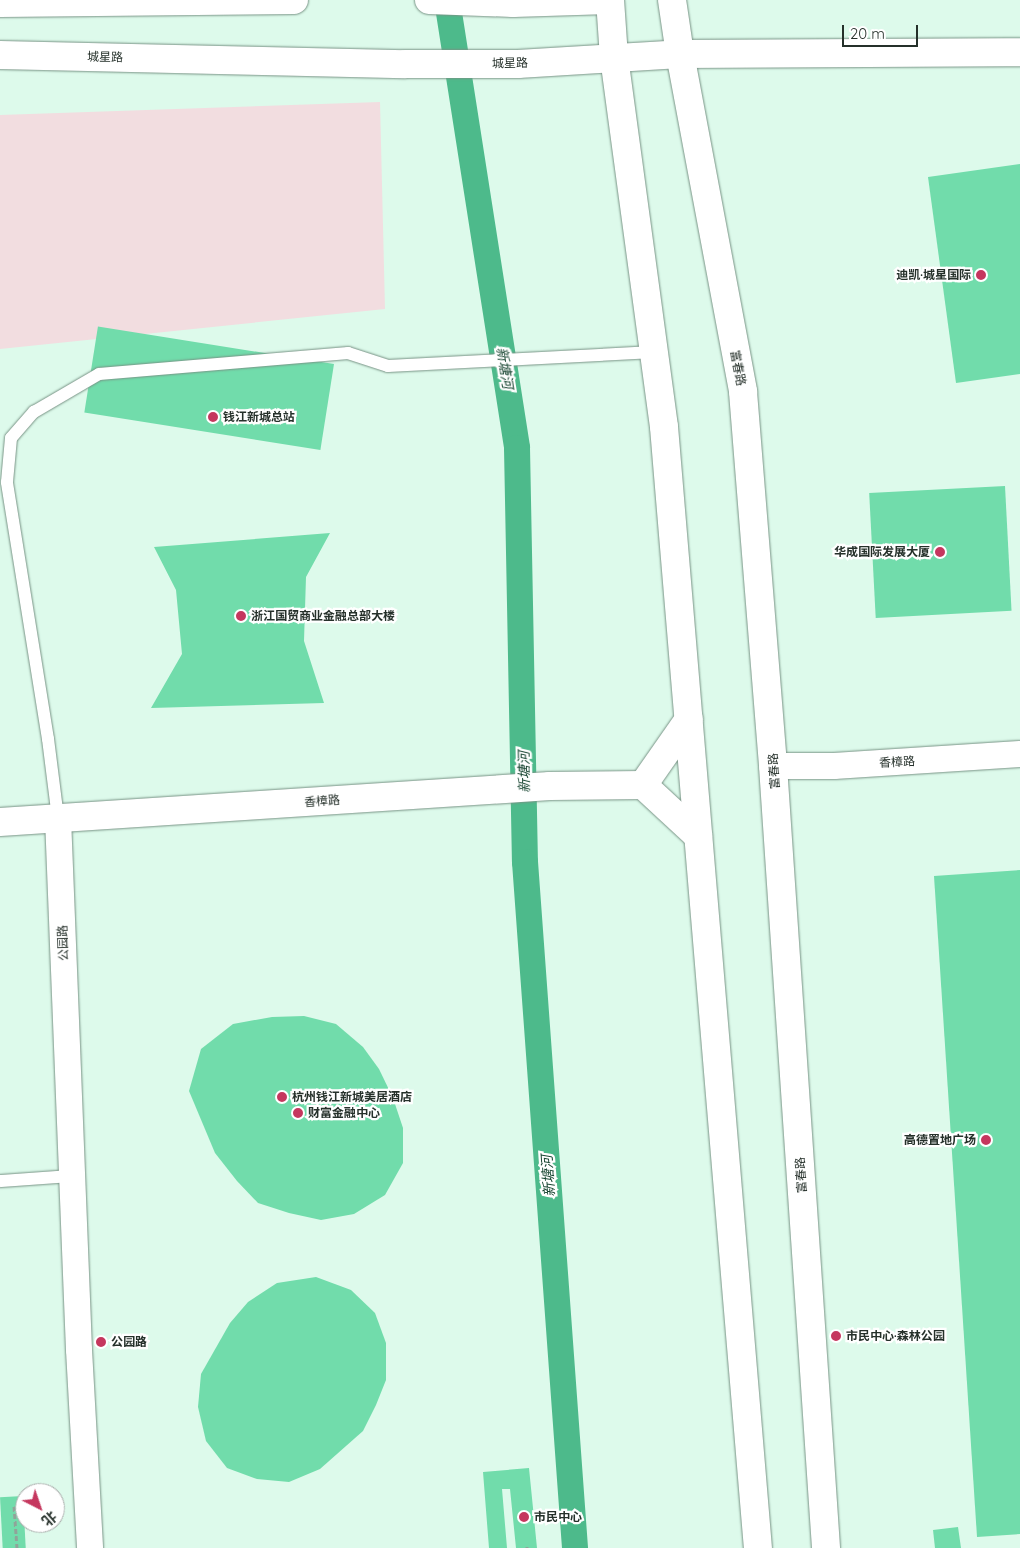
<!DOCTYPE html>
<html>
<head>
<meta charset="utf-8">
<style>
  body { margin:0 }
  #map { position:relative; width:1020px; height:1548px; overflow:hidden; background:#ddfaeb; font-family:Quicksand,"Noto Sans SC",sans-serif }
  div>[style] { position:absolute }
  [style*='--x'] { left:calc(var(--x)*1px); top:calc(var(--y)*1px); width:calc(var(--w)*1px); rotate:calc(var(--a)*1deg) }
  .green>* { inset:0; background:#f2dde0 }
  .canal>* { height:26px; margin:-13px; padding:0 13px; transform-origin:13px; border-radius:13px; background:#4dba8b }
  .building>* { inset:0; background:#71dcab; transform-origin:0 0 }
  .path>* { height:3px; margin-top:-1.5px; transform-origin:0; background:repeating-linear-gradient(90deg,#8fa499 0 5px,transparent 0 7.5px) }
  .roads { filter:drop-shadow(0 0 1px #789385) drop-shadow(0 0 1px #789385) }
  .service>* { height:12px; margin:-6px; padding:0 6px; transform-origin:6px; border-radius:6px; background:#fff }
  .minor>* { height:26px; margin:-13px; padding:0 13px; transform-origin:13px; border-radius:13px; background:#fff }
  .tertiary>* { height:28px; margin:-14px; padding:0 14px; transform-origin:14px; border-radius:14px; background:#fff }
  .secondary>* { height:28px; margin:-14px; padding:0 14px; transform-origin:14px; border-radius:14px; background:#fff }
  .dots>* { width:14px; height:14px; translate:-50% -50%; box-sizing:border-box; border:2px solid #fff; border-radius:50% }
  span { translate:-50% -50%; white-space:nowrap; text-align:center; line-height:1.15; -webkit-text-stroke:4.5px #fff; paint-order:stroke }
  .street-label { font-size:12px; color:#25302a }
  .poi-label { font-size:12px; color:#25302a; font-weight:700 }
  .right { translate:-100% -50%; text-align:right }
  .left { translate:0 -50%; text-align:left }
  .water-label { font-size:14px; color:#174531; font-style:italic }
  .north { position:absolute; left:15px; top:1483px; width:50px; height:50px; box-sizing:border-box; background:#fff; border:1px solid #a8acaa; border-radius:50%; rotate:139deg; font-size:14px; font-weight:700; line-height:20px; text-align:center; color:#25302a }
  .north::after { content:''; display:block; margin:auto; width:18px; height:22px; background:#c5375e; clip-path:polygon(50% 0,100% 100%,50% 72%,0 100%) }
  .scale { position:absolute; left:842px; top:25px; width:76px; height:22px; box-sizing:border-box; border:2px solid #25302a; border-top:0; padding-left:6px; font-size:15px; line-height:18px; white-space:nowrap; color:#25302a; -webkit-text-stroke:4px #fff; paint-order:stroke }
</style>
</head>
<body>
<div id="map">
  <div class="green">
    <i style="clip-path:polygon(380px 102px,385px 309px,0 349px,0 115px)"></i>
  </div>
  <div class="canal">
    <i style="--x:447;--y:0;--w:453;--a:81.1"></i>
    <i style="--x:517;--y:448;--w:414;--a:88.9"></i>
    <i style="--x:525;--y:862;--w:688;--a:85.83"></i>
  </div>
  <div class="building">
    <i style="clip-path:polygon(1020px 164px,1020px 374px,956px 383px,928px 177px)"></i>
    <i style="left:334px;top:364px;width:87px;height:239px;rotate:99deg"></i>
    <i style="left:1005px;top:486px;width:125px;height:136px;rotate:87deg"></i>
    <i style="clip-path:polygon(330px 533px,306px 577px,304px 641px,324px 703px,151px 708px,182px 654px,176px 590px,154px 547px)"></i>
    <i style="clip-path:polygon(1020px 870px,1020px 1534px,977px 1537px,934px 876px)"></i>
    <i style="clip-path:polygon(304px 1016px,336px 1024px,363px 1047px,379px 1069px,393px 1098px,403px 1128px,403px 1163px,385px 1195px,354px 1214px,321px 1220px,289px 1213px,258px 1203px,237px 1181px,215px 1153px,189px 1091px,201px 1049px,233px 1024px,272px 1017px)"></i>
    <i style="clip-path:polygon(316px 1277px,351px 1290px,375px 1313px,386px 1343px,386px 1380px,376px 1405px,363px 1431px,320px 1469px,289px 1482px,257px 1479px,227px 1468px,206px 1441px,198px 1407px,201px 1374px,230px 1323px,248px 1302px,277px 1283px)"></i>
    <i style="clip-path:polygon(529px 1468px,537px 1548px,516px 1548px,510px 1489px,502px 1489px,507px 1548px,489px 1548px,483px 1472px)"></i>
    <i style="left:23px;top:1496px;width:52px;height:23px;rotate:87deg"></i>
    <i style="clip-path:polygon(958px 1527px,961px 1548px,935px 1548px,933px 1530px)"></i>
  </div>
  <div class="path">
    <i style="--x:14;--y:1506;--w:42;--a:85.9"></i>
    <i style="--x:527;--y:1546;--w:2;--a:90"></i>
  </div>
  <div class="roads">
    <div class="service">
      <i style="--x:58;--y:818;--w:80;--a:-97.2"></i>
      <i style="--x:48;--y:739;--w:260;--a:-99.1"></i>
      <i style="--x:7;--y:482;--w:44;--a:-84.8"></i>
      <i style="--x:11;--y:438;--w:35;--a:-49"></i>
      <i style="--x:34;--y:412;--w:75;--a:-30.3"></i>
      <i style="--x:99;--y:374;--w:250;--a:-4.8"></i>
      <i style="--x:348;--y:353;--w:42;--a:18"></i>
      <i style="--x:388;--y:366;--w:266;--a:-3"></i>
      <i style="--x:0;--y:1181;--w:72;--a:-4"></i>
    </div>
    <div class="minor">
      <i style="--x:773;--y:766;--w:61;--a:0"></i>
      <i style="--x:834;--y:766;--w:186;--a:-3.7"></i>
      <i style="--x:58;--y:818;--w:532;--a:87.74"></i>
      <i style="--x:79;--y:1350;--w:198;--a:86.8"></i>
    </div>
    <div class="tertiary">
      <i style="--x:429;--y:0;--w:84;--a:2"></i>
      <i style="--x:513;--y:3;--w:96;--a:-1.8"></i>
      <i style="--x:0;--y:3;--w:294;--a:-0.6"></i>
      <i style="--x:0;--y:55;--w:405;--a:1.3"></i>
      <i style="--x:405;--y:64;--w:113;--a:0"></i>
      <i style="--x:518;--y:64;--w:162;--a:-3.5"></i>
      <i style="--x:680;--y:54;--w:340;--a:-0.3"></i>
      <i style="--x:643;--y:785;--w:80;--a:-55.1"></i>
      <i style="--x:0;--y:822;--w:551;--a:-3.74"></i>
      <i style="--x:550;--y:786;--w:93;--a:-0.6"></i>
      <i style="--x:643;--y:785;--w:75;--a:42.8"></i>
    </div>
    <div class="secondary">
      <i style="--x:610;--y:0;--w:57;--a:86"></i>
      <i style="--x:614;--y:57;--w:373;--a:82.3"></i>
      <i style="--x:664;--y:427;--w:1125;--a:85.21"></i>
      <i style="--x:672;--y:0;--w:55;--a:81.6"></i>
      <i style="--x:680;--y:54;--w:344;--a:79.4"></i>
      <i style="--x:743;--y:392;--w:375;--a:85.4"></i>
      <i style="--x:773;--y:766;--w:784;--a:86.12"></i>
    </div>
  </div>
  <div class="dots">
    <i style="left:981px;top:275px;background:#c5375e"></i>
    <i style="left:213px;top:417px;background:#c5375e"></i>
    <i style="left:940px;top:552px;background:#c5375e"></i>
    <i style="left:241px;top:616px;background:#c5375e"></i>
    <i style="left:282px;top:1097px;background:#c5375e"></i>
    <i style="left:298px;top:1113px;background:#c5375e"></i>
    <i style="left:986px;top:1140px;background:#c5375e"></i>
    <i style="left:836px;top:1336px;background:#c5375e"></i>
    <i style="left:101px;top:1342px;background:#c5375e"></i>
    <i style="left:524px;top:1517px;background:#c5375e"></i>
  </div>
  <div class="street-label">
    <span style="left:105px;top:57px;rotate:1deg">城星路</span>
    <span style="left:510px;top:63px;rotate:-1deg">城星路</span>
    <span style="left:738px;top:368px;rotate:79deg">富春路</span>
    <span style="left:897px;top:762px;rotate:-3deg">香樟路</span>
    <span style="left:774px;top:771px;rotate:-94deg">富春路</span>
    <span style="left:322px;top:801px;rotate:-4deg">香樟路</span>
    <span style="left:63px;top:943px;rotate:-92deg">公园路</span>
    <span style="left:801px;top:1175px;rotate:-94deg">富春路</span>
  </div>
  <div class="poi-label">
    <span class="right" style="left:971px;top:275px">迪凯·城星国际</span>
    <span class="left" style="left:223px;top:417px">钱江新城总站</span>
    <span class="right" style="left:930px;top:552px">华成国际发展大厦</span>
    <span class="left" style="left:251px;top:616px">浙江国贸商业金融总部大楼</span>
    <span class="left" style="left:292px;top:1097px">杭州钱江新城美居酒店</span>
    <span class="left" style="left:308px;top:1113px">财富金融中心</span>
    <span class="right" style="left:976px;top:1140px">高德置地广场</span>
    <span class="left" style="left:846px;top:1336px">市民中心·森林公园</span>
    <span class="left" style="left:111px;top:1342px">公园路</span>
    <span class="left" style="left:534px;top:1517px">市民中心</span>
  </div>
  <div class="water-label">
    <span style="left:505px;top:368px;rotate:81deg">新塘河</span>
    <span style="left:524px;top:772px;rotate:-91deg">新塘河</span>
    <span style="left:548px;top:1176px;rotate:-94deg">新塘河</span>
  </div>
  <div class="north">北</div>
  <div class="scale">20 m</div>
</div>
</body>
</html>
